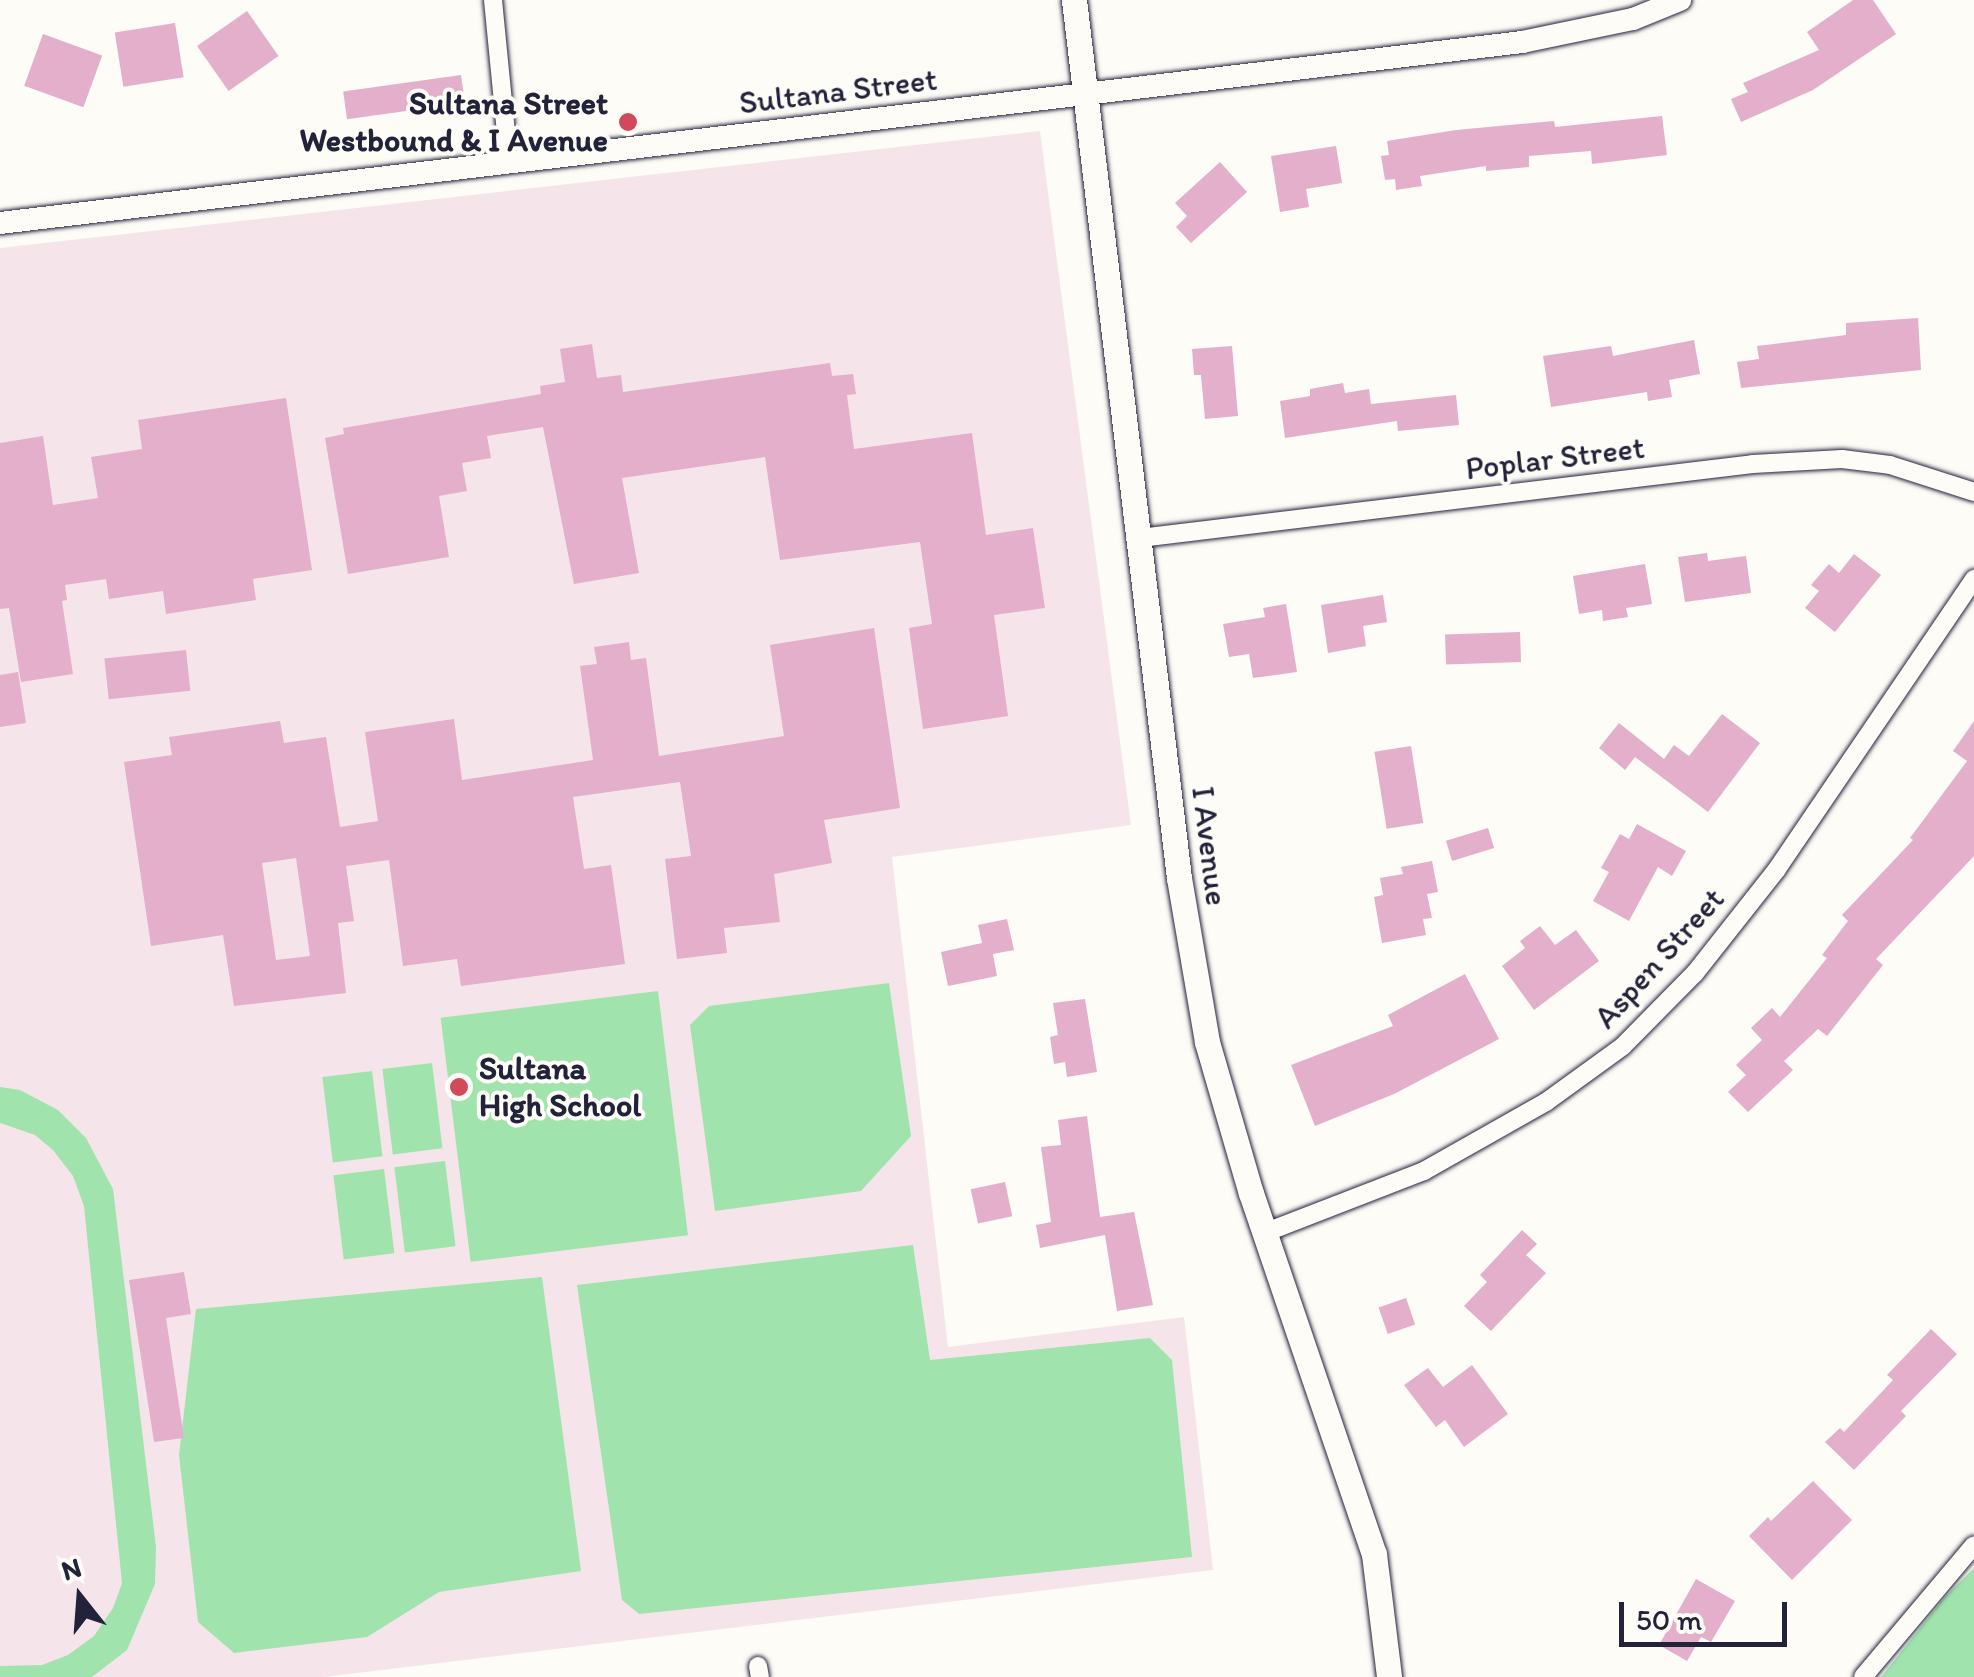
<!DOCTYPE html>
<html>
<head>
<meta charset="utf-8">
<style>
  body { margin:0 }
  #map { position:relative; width:1974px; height:1677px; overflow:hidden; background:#fdfcf7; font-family:Itim,sans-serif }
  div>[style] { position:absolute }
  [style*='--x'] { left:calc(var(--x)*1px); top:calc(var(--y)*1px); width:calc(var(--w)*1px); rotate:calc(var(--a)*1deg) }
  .built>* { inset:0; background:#f5e5ea }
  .green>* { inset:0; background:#a0e3ad; transform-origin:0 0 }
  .building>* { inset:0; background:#e3afca; transform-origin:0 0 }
  .roads { filter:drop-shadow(0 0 2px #22223b) drop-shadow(0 0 2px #22223b) }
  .minor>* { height:18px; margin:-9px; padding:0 9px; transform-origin:9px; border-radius:9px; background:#fdfcf7 }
  .tertiary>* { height:22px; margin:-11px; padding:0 11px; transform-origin:11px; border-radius:11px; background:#fdfcf7 }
  .secondary>* { height:25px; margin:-12.5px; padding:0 12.5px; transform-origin:12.5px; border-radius:12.5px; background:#fdfcf7 }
  .dots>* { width:28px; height:28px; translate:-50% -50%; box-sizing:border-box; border:5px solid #fdfcf7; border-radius:50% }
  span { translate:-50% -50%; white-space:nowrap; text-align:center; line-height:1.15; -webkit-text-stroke:8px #fdfcf7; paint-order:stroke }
  .street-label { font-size:32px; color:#22223b }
  .poi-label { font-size:32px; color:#22223b; font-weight:700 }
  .right { translate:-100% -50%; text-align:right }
  .left { translate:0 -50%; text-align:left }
  .north { position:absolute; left:30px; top:1547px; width:100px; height:100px; -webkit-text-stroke:8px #fdfcf7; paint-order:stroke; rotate:343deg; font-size:28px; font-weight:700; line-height:40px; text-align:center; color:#22223b }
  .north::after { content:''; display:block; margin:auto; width:35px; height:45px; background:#22223b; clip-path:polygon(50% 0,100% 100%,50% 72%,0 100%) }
  .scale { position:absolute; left:1619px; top:1602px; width:168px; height:45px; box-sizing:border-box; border:5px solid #22223b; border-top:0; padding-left:12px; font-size:30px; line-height:35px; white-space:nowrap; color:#22223b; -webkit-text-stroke:8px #fdfcf7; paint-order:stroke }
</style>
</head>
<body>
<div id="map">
  <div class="built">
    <i style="clip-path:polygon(1040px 131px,1131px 825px,892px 857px,948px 1347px,1184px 1317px,1213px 1570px,324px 1677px,0 1677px,0 248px)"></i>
  </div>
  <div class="green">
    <i style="clip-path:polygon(889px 983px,911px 1136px,861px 1191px,715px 1211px,690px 1025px,709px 1006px)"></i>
    <i style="left:658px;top:991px;width:246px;height:219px;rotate:83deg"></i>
    <i style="left:432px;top:1063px;width:86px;height:50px;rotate:83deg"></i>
    <i style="left:372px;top:1071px;width:86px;height:50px;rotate:83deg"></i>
    <i style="clip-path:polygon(0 1087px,20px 1090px,58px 1110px,86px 1138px,113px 1189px,156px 1547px,155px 1584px,127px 1650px,92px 1677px,0 1677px,0 1666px,42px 1665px,68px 1655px,94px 1636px,113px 1608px,122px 1583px,84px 1206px,73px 1176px,53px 1150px,35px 1135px,0 1123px)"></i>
    <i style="left:445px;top:1161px;width:86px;height:51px;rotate:83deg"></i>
    <i style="left:384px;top:1169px;width:85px;height:51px;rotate:83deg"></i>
    <i style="clip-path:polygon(913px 1245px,930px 1360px,1150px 1338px,1172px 1360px,1192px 1557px,639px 1614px,622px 1600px,577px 1285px)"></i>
    <i style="clip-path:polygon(542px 1277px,581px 1571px,439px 1592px,367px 1637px,234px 1653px,198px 1622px,179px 1455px,196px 1309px)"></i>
    <i style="clip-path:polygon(1974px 1568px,1974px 1677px,1881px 1677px,1945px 1597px)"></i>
  </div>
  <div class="building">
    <i style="clip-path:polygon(1853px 0,1873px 0,1896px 34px,1813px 90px,1741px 122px,1731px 99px,1748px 92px,1743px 83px,1819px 50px,1807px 32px)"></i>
    <i style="left:247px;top:11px;width:55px;height:61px;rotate:55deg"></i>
    <i style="left:175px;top:23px;width:55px;height:61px;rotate:81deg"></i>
    <i style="left:43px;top:34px;width:63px;height:55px;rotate:20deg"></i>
    <i style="left:461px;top:75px;width:28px;height:119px;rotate:82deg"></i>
    <i style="clip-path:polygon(1662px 116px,1667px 155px,1592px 164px,1591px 151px,1529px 156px,1529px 167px,1486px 171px,1486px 166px,1420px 176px,1422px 186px,1396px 190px,1395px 179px,1385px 180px,1381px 156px,1389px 155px,1387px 141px,1456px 130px,1554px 121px,1555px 127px)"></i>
    <i style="clip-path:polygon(1336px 146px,1342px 183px,1306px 189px,1309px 207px,1280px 212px,1271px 156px)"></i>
    <i style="clip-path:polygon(1220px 162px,1247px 192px,1191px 243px,1176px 227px,1187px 216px,1175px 203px)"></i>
    <i style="clip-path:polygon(1918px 318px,1921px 370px,1741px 388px,1737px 362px,1759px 359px,1757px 346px,1846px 335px,1846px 323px)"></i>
    <i style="clip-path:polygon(1694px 340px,1700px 374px,1669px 380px,1672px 397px,1648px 401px,1647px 392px,1551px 407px,1543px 356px,1611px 346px,1613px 356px)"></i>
    <i style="clip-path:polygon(592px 344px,597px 378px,621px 375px,623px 392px,830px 363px,832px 376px,853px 374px,856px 394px,847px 395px,854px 449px,972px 433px,986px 535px,1033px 528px,1045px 608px,994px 615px,1008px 716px,923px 729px,909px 628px,932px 624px,920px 542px,780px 560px,765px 457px,622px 478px,639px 573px,574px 584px,543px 427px,487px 436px,491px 458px,462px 463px,467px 491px,439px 496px,449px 557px,348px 574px,325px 438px,344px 434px,343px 428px,541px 394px,540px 386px,565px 382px,560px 349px)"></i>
    <i style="clip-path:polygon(1232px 346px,1238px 416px,1205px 419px,1201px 375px,1194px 375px,1192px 349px)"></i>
    <i style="clip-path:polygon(1343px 383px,1345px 393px,1369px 389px,1371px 404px,1456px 395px,1459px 425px,1398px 431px,1397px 421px,1285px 438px,1280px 401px,1310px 396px,1310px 389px)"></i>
    <i style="clip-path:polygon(286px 398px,312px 570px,253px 579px,256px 600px,166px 614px,163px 591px,109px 599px,106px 579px,65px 585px,67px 600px,62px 601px,73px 674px,21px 682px,9px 608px,0 609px,0 443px,43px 436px,53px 505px,98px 498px,91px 457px,142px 449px,138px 420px)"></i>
    <i style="clip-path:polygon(1707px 553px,1708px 561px,1746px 556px,1751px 593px,1685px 602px,1678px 557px)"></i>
    <i style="clip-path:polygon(1854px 554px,1881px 575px,1835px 632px,1805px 608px,1819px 591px,1811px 585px,1829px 564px,1839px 573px)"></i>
    <i style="clip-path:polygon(1645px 564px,1652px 604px,1626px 608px,1628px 617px,1603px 621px,1602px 610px,1579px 614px,1573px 576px)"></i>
    <i style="clip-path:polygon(1383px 595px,1387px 622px,1363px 626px,1366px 646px,1328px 653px,1321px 605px)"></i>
    <i style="clip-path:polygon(1286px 604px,1297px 672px,1253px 678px,1249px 654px,1229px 657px,1223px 624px,1265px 617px,1263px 608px)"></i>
    <i style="clip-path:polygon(evenodd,874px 628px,900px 808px,824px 820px,832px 863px,774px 874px,780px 922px,724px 928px,727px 953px,677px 959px,665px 859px,691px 856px,680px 782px,573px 797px,584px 869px,611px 865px,625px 964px,461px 986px,457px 959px,403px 966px,389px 860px,346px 866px,354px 921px,338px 923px,346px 993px,234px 1006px,223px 935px,151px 946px,124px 762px,172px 755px,169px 737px,280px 721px,284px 743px,326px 737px,340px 827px,378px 821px,365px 732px,454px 719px,462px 780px,593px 760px,580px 666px,597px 664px,594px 647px,629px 642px,631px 660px,646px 658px,659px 756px,784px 736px,770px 645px,874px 628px,296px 858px,310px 956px,276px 960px,262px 863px,296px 858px)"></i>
    <i style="left:1520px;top:632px;width:30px;height:75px;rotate:88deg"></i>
    <i style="left:186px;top:650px;width:41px;height:82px;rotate:84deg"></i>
    <i style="clip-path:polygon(18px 672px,26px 723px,0 727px,0 675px)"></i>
    <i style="clip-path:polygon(1722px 714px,1760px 743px,1708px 812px,1635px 757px,1625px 770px,1599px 748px,1619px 723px,1664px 759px,1674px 745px,1689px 756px)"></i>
    <i style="clip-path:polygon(1974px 721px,1974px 856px,1876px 959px,1883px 965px,1827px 1036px,1818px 1029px,1784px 1061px,1793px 1070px,1748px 1112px,1728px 1092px,1746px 1075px,1736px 1065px,1762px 1040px,1751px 1028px,1772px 1008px,1780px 1017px,1827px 958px,1822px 955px,1848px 921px,1842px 915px,1913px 840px,1910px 838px,1967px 761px,1953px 751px)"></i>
    <i style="left:1411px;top:746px;width:78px;height:37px;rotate:81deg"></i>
    <i style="clip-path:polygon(1637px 824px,1686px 851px,1672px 876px,1658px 867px,1629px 921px,1593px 901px,1609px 872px,1601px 868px,1620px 834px,1629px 839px)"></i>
    <i style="left:1488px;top:828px;width:21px;height:44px;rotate:73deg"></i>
    <i style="clip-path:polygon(1432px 861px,1438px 892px,1427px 894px,1432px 918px,1423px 919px,1426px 935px,1382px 943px,1374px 897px,1383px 895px,1380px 878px,1403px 874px,1401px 867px)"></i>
    <i style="clip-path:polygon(1007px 919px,1014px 950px,993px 954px,997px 976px,948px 986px,941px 952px,982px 943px,978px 925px)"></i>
    <i style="clip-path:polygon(1540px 926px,1555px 945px,1576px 930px,1599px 961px,1534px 1010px,1502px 966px,1525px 948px,1520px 941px)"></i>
    <i style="clip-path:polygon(1465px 974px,1499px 1039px,1394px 1094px,1315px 1126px,1291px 1065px,1393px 1026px,1388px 1015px)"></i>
    <i style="clip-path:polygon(1085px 999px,1097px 1072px,1067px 1077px,1065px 1062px,1054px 1064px,1050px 1037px,1058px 1035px,1053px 1003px)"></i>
    <i style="clip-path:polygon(1087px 1116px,1100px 1217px,1134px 1212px,1153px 1305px,1117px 1311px,1105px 1235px,1040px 1248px,1036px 1225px,1051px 1222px,1041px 1147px,1061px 1145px,1058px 1120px)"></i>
    <i style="left:1005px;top:1182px;width:35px;height:35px;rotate:78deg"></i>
    <i style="clip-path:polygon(1522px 1230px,1537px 1244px,1526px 1255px,1546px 1273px,1491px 1331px,1464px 1306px,1487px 1282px,1480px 1275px)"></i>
    <i style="clip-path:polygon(184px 1272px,191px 1314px,166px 1318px,184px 1438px,154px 1442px,129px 1280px)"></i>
    <i style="left:1406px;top:1298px;width:28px;height:29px;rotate:71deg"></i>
    <i style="clip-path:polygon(1931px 1329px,1957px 1354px,1901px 1411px,1906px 1416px,1854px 1470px,1825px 1442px,1840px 1428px,1844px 1432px,1893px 1380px,1887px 1375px)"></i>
    <i style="clip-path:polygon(1472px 1365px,1508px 1414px,1464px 1447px,1445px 1420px,1436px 1427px,1404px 1385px,1428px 1368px,1443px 1387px)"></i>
    <i style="clip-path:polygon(1813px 1481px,1852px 1520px,1792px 1580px,1749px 1536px,1768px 1517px,1771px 1521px)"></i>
    <i style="clip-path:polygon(1696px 1579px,1735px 1601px,1711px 1642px,1701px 1637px,1687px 1661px,1659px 1645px)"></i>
  </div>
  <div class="roads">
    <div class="minor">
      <i style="--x:493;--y:0;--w:164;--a:84.4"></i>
      <i style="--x:1140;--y:538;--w:617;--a:-6.88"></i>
      <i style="--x:1753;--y:464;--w:89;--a:-3.2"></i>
      <i style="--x:1842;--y:459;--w:48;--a:7.1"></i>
      <i style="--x:1890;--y:465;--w:88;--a:17.8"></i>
      <i style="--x:1264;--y:1233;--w:172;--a:-21.2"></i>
      <i style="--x:1424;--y:1171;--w:140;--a:-29.5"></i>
      <i style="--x:1546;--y:1102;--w:95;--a:-36"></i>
      <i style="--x:1623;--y:1046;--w:103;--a:-45.4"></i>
      <i style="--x:1695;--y:973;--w:132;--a:-51.7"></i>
      <i style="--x:1777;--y:869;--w:351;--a:-55.8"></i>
      <i style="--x:758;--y:1666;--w:11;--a:80"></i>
      <i style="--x:1863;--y:1677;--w:172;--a:-49.9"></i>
    </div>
    <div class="tertiary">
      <i style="--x:0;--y:223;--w:1533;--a:-6.78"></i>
      <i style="--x:1522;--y:42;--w:113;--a:-11.7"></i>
      <i style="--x:1633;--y:19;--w:51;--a:-22"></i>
    </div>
    <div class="secondary">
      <i style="--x:1074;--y:0;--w:884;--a:83.18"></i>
      <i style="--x:1179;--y:878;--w:166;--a:80.3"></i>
      <i style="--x:1207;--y:1042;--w:157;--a:73.8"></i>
      <i style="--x:1251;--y:1193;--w:381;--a:71.2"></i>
      <i style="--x:1374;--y:1554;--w:124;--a:83"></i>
    </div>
  </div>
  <div class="dots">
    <i style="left:628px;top:122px;background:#d1495b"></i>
    <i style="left:459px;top:1087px;background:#d1495b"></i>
  </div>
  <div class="street-label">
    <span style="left:838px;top:91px;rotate:-7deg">Sultana Street</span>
    <span style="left:1555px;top:458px;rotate:-7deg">Poplar Street</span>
    <span style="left:1210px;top:846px;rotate:83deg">I Avenue</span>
    <span style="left:1659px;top:958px;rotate:-48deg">Aspen Street</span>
  </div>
  <div class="poi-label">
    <span class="right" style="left:608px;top:122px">Sultana Street<br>Westbound &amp; I Avenue</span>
    <span class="left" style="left:479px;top:1087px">Sultana<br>High School</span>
  </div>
  <div class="north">N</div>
  <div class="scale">50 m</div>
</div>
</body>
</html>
